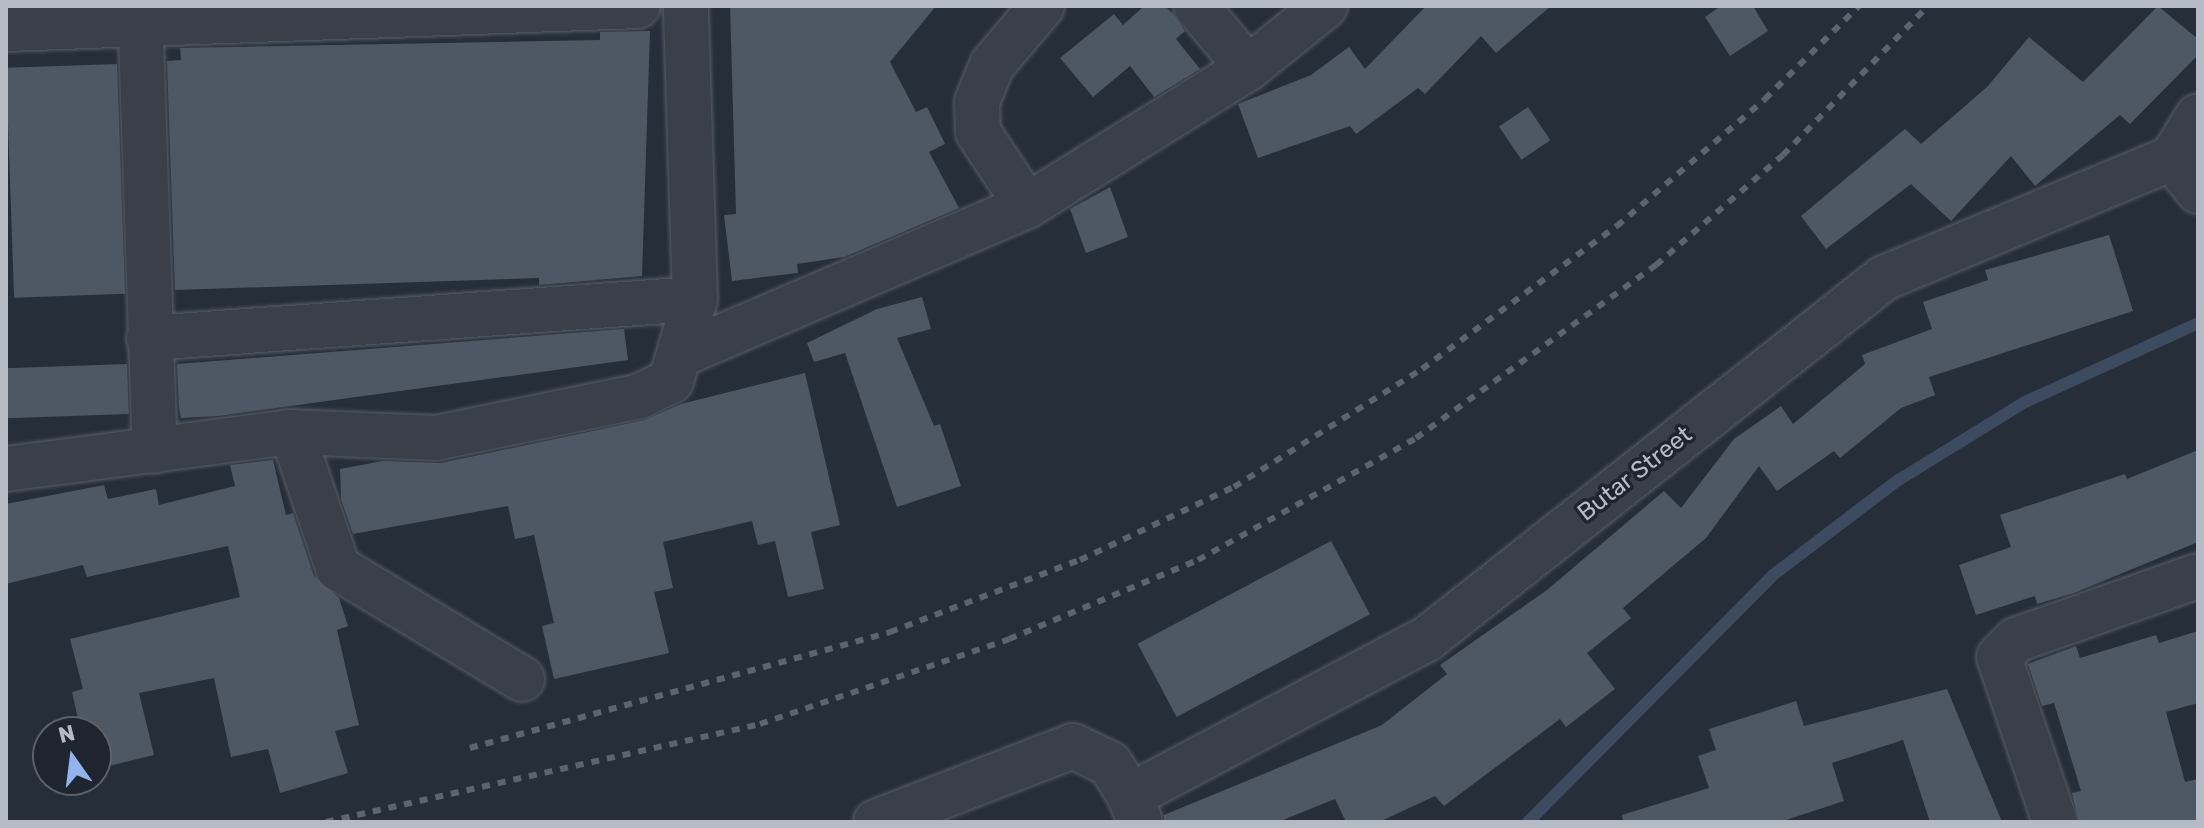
<!DOCTYPE html>
<html>
<head>
<meta charset="utf-8">
<style>
  body { margin:0 }
  #map { position:relative; width:2204px; height:828px; overflow:hidden; background:#252e39; font-family:Rubik,sans-serif }
  div>[style] { position:absolute }
  [style*='--x'] { left:calc(var(--x)*1px); top:calc(var(--y)*1px); width:calc(var(--w)*1px); rotate:calc(var(--a)*1deg) }
  .stream>* { height:12px; margin:-6px; padding:0 6px; transform-origin:6px; border-radius:6px; background:#3d4b61 }
  .building>* { inset:0; background:#4e5865; transform-origin:0 0 }
  .roads { filter:drop-shadow(0 0 2px #575e68) drop-shadow(0 0 2px #575e68) }
  .minor>* { height:44px; margin:-22px; padding:0 22px; transform-origin:22px; border-radius:22px; background:#39404a }
  .rail>* { height:6px; margin-top:-3px; transform-origin:0; background:repeating-linear-gradient(90deg,#5b6470 0 8px,transparent 0 16px) }
  span { translate:-50% -50%; white-space:nowrap; text-align:center; line-height:1.15; -webkit-text-stroke:7px #1e252f; paint-order:stroke }
  .street-label { font-size:24px; color:#b4bbc5 }
  .frame { position:absolute; inset:0; border:8px solid #b4bbc5; pointer-events:none }
  .north { position:absolute; left:32px; top:716px; width:80px; height:80px; box-sizing:border-box; background:#1e252f; border:2px solid #5a616b; border-radius:50%; rotate:346deg; font-size:22px; font-weight:700; line-height:32px; text-align:center; color:#b4bbc5 }
  .north::after { content:''; display:block; margin:auto; width:28px; height:36px; background:#92b4ec; clip-path:polygon(50% 0,100% 100%,50% 72%,0 100%) }
</style>
</head>
<body>
<div id="map">
  <div class="stream">
    <i style="--x:1528;--y:822;--w:348;--a:-45.2"></i>
    <i style="--x:1773;--y:575;--w:156;--a:-37.2"></i>
    <i style="--x:1897;--y:481;--w:150;--a:-31.7"></i>
    <i style="--x:2025;--y:402;--w:190;--a:-24.5"></i>
  </div>
  <div class="building">
    <i style="clip-path:polygon(730px 6px,936px 6px,890px 62px,916px 112px,927px 107px,945px 144px,929px 152px,959px 208px,844px 257px,797px 264px,798px 273px,732px 281px,724px 215px,736px 214px)"></i>
    <i style="clip-path:polygon(1144px 6px,1165px 6px,1174px 15px,1185px 31px,1176px 39px,1200px 69px,1154px 97px,1130px 66px,1093px 97px,1060px 58px,1114px 14px,1123px 25px)"></i>
    <i style="clip-path:polygon(1426px 6px,1551px 6px,1496px 53px,1481px 36px,1425px 94px,1418px 88px,1356px 134px,1350px 126px,1258px 158px,1238px 104px,1311px 75px,1349px 47px,1365px 69px)"></i>
    <i style="clip-path:polygon(1721px 6px,1753px 6px,1768px 31px,1730px 56px,1705px 17px)"></i>
    <i style="clip-path:polygon(2158px 6px,2198px 39px,2198px 55px,2130px 124px,2120px 115px,2035px 186px,2011px 156px,1951px 221px,1911px 184px,1826px 249px,1801px 216px,1905px 129px,1921px 144px,1987px 87px,2029px 37px,2083px 82px)"></i>
    <i style="clip-path:polygon(650px 31px,642px 276px,539px 285px,539px 278px,175px 290px,167px 61px,181px 60px,180px 48px,600px 40px,600px 32px)"></i>
    <i style="left:117px;top:64px;width:230px;height:111px;rotate:88deg"></i>
    <i style="left:1528px;top:107px;width:40px;height:35px;rotate:56deg"></i>
    <i style="clip-path:polygon(1110px 187px,1128px 237px,1086px 253px,1070px 209px)"></i>
    <i style="clip-path:polygon(2109px 235px,2133px 311px,1929px 377px,1935px 395px,1901px 408px,1840px 458px,1834px 451px,1777px 491px,1759px 466px,1706px 538px,1623px 608px,1631px 618px,1587px 653px,1615px 689px,1566px 727px,1560px 719px,1444px 806px,1435px 796px,1379px 822px,1346px 822px,1335px 799px,1278px 822px,1164px 822px,1164px 815px,1382px 725px,1447px 674px,1440px 665px,1547px 590px,1664px 491px,1681px 508px,1734px 439px,1781px 406px,1793px 424px,1865px 364px,1862px 355px,1932px 329px,1923px 302px,1988px 280px,1985px 270px)"></i>
    <i style="clip-path:polygon(922px 297px,931px 329px,897px 338px,934px 426px,940px 424px,961px 486px,897px 507px,845px 353px,814px 362px,807px 343px,877px 309px)"></i>
    <i style="clip-path:polygon(624px 329px,628px 360px,218px 416px,181px 418px,179px 408px,177px 364px)"></i>
    <i style="left:127px;top:364px;width:50px;height:122px;rotate:88deg"></i>
    <i style="clip-path:polygon(805px 373px,840px 525px,811px 532px,824px 589px,788px 597px,775px 541px,758px 545px,752px 521px,663px 542px,673px 588px,654px 592px,669px 653px,554px 679px,542px 626px,554px 623px,534px 535px,515px 539px,508px 506px,353px 534px,341px 499px,340px 469px,383px 461px,441px 463px,645px 420px,681px 404px)"></i>
    <i style="clip-path:polygon(2198px 450px,2198px 542px,2074px 593px,2037px 604px,2035px 596px,1976px 615px,1959px 565px,2011px 547px,2000px 515px,2125px 474px,2127px 479px)"></i>
    <i style="clip-path:polygon(273px 460px,286px 515px,293px 513px,314px 576px,339px 598px,348px 626px,337px 630px,359px 725px,335px 731px,348px 773px,280px 793px,268px 749px,231px 757px,214px 678px,139px 693px,154px 755px,96px 769px,96px 732px,81px 732px,72px 692px,83px 689px,70px 639px,240px 597px,228px 546px,87px 577px,83px 565px,6px 584px,6px 504px,104px 485px,108px 499px,156px 489px,159px 505px,235px 486px,230px 465px)"></i>
    <i style="left:1331px;top:541px;width:83px;height:219px;rotate:62deg"></i>
    <i style="clip-path:polygon(2198px 631px,2198px 703px,2166px 712px,2185px 782px,2198px 779px,2198px 822px,2079px 822px,2072px 793px,2081px 791px,2054px 703px,2042px 706px,2028px 664px,2076px 646px,2080px 658px,2156px 635px,2159px 643px)"></i>
    <i style="clip-path:polygon(1947px 689px,2002px 822px,1930px 822px,1903px 740px,1832px 763px,1844px 801px,1780px 822px,1623px 822px,1622px 815px,1709px 788px,1698px 756px,1716px 750px,1709px 729px,1796px 701px,1804px 726px)"></i>
  </div>
  <div class="roads">
    <div class="minor">
      <i style="--x:140;--y:6;--w:445;--a:88.1"></i>
      <i style="--x:1196;--y:6;--w:81;--a:50"></i>
      <i style="--x:6;--y:29;--w:632;--a:-2.08"></i>
      <i style="--x:2172;--y:158;--w:49;--a:-58.2"></i>
      <i style="--x:2172;--y:158;--w:42;--a:51.8"></i>
      <i style="--x:1027;--y:206;--w:89;--a:-123.5"></i>
      <i style="--x:978;--y:132;--w:30;--a:-92"></i>
      <i style="--x:977;--y:102;--w:40;--a:-68"></i>
      <i style="--x:992;--y:65;--w:77;--a:-49.7"></i>
      <i style="--x:149;--y:338;--w:547;--a:-4.09"></i>
      <i style="--x:684;--y:353;--w:373;--a:-23.2"></i>
      <i style="--x:1027;--y:206;--w:261;--a:-32"></i>
      <i style="--x:1248;--y:68;--w:99;--a:-38.8"></i>
      <i style="--x:292;--y:432;--w:144;--a:71.3"></i>
      <i style="--x:338;--y:568;--w:215;--a:31.1"></i>
      <i style="--x:6;--y:469;--w:288;--a:-7.4"></i>
      <i style="--x:292;--y:432;--w:144;--a:2.4"></i>
      <i style="--x:436;--y:438;--w:208;--a:-11.6"></i>
      <i style="--x:640;--y:396;--w:34;--a:-26"></i>
      <i style="--x:671;--y:381;--w:85;--a:-73.7"></i>
      <i style="--x:695;--y:299;--w:293;--a:-91.8"></i>
      <i style="--x:876;--y:822;--w:211;--a:-21.1"></i>
      <i style="--x:1073;--y:746;--w:41;--a:25.9"></i>
      <i style="--x:1110;--y:764;--w:38;--a:58"></i>
      <i style="--x:1140;--y:822;--w:28;--a:-111"></i>
      <i style="--x:1130;--y:796;--w:337;--a:-27.9"></i>
      <i style="--x:1428;--y:638;--w:581;--a:-38.29"></i>
      <i style="--x:1884;--y:278;--w:312;--a:-22.6"></i>
      <i style="--x:2055;--y:822;--w:174;--a:-108.7"></i>
      <i style="--x:1999;--y:657;--w:24;--a:-45"></i>
      <i style="--x:2016;--y:640;--w:193;--a:-19.4"></i>
    </div>
  </div>
  <div class="rail">
    <i style="--x:470;--y:748;--w:436;--a:-15.4"></i>
    <i style="--x:890;--y:632;--w:203;--a:-20.8"></i>
    <i style="--x:1080;--y:560;--w:170;--a:-25.4"></i>
    <i style="--x:1234;--y:487;--w:222;--a:-32.1"></i>
    <i style="--x:1422;--y:369;--w:242;--a:-36.3"></i>
    <i style="--x:1617;--y:226;--w:195;--a:-40.6"></i>
    <i style="--x:1765;--y:99;--w:132;--a:-44.7"></i>
    <i style="--x:326;--y:822;--w:445;--a:-12.7"></i>
    <i style="--x:760;--y:724;--w:263;--a:-18.8"></i>
    <i style="--x:1009;--y:639;--w:205;--a:-22.7"></i>
    <i style="--x:1198;--y:560;--w:250;--a:-29.2"></i>
    <i style="--x:1416;--y:438;--w:296;--a:-35.8"></i>
    <i style="--x:1656;--y:265;--w:168;--a:-40.9"></i>
    <i style="--x:1783;--y:155;--w:208;--a:-45.8"></i>
  </div>
  <div class="street-label">
    <span style="left:1635px;top:474px;rotate:-38deg">Butar Street</span>
  </div>
  <div class="frame"></div>
  <div class="north">N</div>
</div>
</body>
</html>
